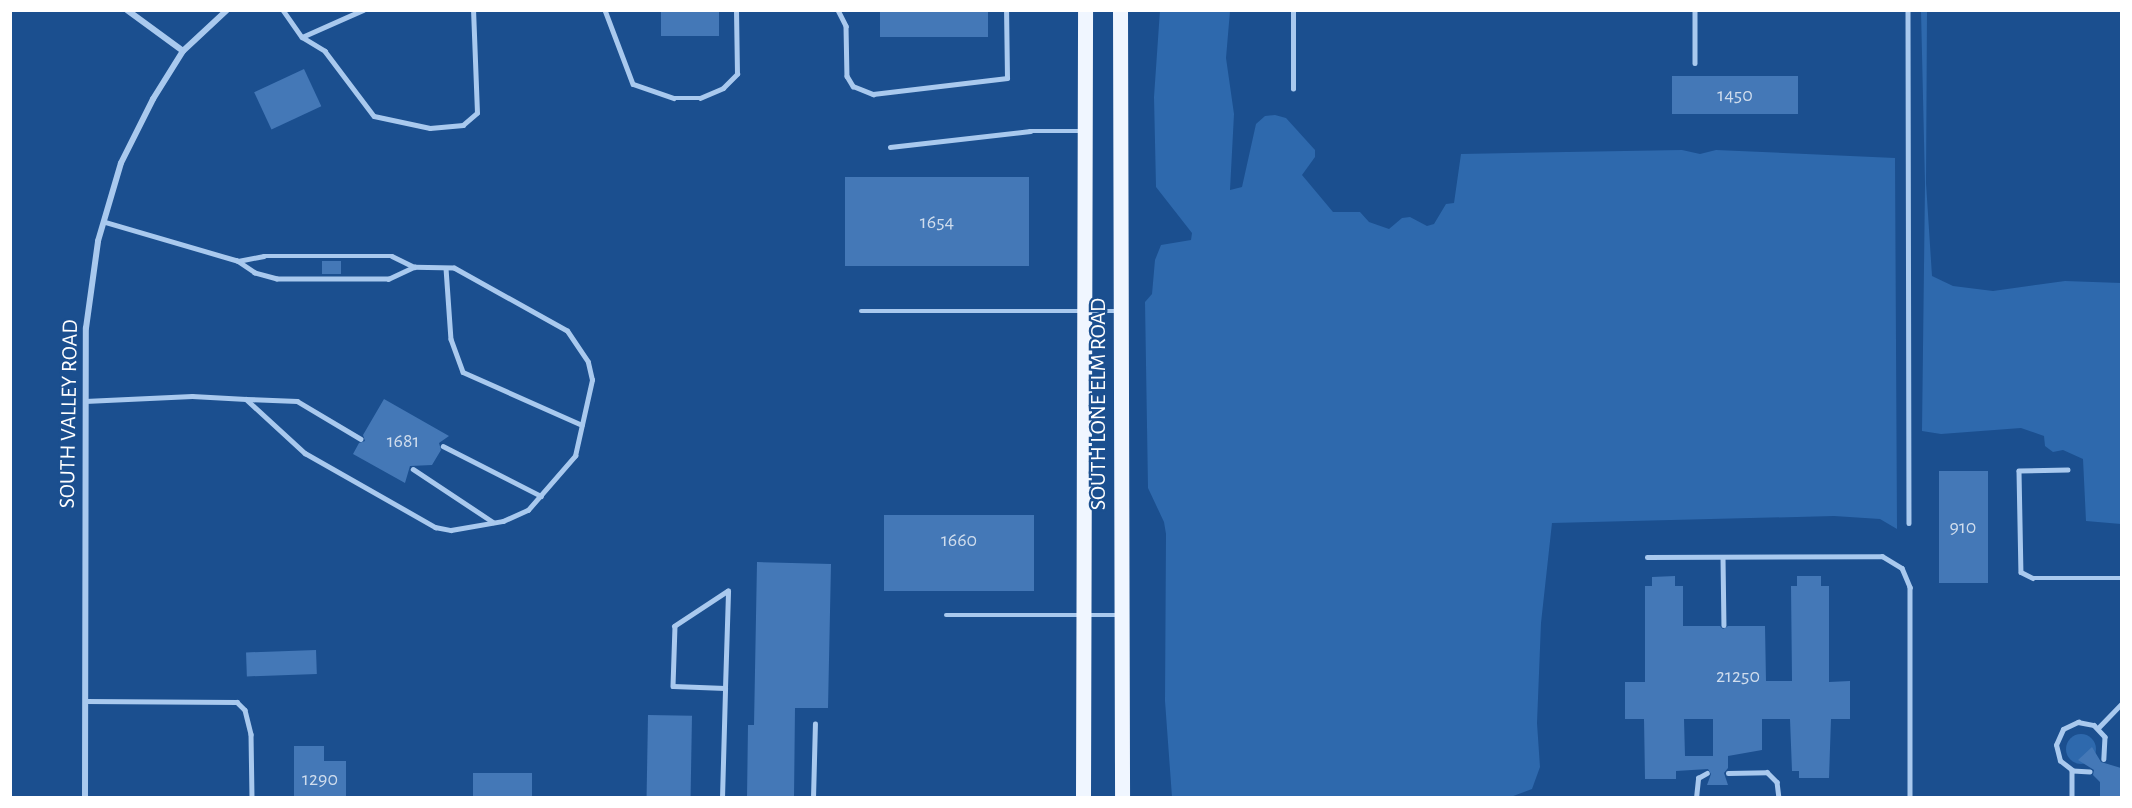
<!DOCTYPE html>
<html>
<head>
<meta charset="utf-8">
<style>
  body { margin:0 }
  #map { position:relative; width:2132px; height:808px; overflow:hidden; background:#1b4f8f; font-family:"Alegreya Sans",sans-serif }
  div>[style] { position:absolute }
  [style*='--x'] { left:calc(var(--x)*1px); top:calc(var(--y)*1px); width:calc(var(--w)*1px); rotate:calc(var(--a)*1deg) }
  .green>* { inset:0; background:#2e69ad }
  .round { border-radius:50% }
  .building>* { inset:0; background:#4478b7; transform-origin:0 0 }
  .lane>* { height:4.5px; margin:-2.25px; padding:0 2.25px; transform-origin:2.25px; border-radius:2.25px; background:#a9c9ee }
  .street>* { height:6px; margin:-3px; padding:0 3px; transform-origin:3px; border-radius:3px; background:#a9c9ee }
  .primary>* { height:15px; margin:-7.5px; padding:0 7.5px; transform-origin:7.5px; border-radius:7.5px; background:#f0f6ff }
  span { translate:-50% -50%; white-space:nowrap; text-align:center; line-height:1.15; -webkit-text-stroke:4.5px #1b4f8f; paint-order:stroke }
  .number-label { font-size:20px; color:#d0dded }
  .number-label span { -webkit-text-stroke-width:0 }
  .street-label { font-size:22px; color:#fff }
  .frame { position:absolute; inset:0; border:12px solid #fff; pointer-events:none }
</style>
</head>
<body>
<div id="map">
  <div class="green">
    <i style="clip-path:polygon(1160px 10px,1230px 11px,1226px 58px,1234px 114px,1230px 190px,1242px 187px,1256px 124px,1265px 116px,1275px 115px,1286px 118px,1315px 150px,1315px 157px,1302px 175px,1333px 212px,1360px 212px,1369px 222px,1389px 229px,1402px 218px,1410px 217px,1427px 226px,1434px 224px,1446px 204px,1454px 203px,1461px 154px,1682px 150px,1700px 154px,1716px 150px,1895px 158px,1897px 529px,1880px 519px,1834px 516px,1552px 523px,1541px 623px,1537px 723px,1540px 767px,1532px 789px,1508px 798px,1172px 797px,1165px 701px,1166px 534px,1164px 522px,1148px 488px,1145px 302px,1152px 294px,1155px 260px,1161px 245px,1191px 240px,1192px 233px,1156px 187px,1154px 97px)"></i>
    <i style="clip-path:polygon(1921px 11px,1927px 11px,1926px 183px,1932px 276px,1953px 286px,1993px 291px,2065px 281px,2121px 283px,2121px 524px,2086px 521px,2083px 459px,2063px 450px,2053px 452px,2045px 446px,2044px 436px,2021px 428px,1941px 434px,1922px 431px,1925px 184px)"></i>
    <i class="round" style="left:2066px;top:734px;width:30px;height:30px"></i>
  </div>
  <div class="building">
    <i style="left:661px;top:10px;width:58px;height:26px"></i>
    <i style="left:880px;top:10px;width:108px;height:27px"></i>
    <i style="left:304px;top:69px;width:41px;height:55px;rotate:65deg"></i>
    <i style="left:1798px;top:76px;width:38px;height:126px;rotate:90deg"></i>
    <i style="left:1029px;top:177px;width:89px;height:184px;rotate:90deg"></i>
    <i style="left:322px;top:261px;width:19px;height:13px"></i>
    <i style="clip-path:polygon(384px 399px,449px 436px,439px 443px,441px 450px,432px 465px,410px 466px,405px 483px,353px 454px,359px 443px,365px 441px,363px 435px)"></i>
    <i style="left:1939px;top:471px;width:49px;height:112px"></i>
    <i style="left:884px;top:515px;width:150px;height:76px"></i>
    <i style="clip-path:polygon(757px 562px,831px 564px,828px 708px,795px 708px,794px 798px,747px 798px,748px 725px,754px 725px)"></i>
    <i style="clip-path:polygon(evenodd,1675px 576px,1675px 586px,1683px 586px,1683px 626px,1720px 626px,1723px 629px,1728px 626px,1765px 626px,1766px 681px,1792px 681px,1791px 586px,1797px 586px,1797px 576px,1821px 576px,1821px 586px,1829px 586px,1829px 682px,1850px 681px,1850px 719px,1831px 719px,1829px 778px,1799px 778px,1799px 771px,1792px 771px,1790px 719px,1762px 719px,1762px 750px,1728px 756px,1728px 768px,1724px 773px,1728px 785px,1707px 785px,1711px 774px,1708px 769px,1676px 771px,1676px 779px,1645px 779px,1644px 719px,1625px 719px,1625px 682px,1645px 682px,1645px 586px,1652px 586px,1652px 577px,1675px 576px,1684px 719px,1713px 719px,1713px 756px,1685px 756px,1684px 719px)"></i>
    <i style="left:316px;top:650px;width:24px;height:70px;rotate:88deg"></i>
    <i style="left:648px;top:715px;width:44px;height:83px;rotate:1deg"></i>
    <i style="clip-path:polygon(294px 746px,324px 746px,324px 761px,346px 761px,346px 798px,294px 798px)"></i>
    <i style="clip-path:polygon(2092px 747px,2101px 762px,2121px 768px,2121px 798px,2100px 798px,2100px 782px,2093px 775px,2094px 770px,2078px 760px)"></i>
    <i style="left:473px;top:773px;width:59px;height:25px"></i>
  </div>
  <div class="lane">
    <i style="--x:283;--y:10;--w:33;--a:55"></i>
    <i style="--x:302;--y:37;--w:27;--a:31"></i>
    <i style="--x:325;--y:51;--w:81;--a:53"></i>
    <i style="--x:374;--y:116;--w:57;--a:12.1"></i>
    <i style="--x:430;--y:128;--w:33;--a:-5"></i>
    <i style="--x:463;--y:125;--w:18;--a:-41"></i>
    <i style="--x:477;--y:113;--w:103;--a:-92.2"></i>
    <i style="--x:605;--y:10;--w:79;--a:69.3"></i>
    <i style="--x:633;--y:84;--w:43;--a:18.9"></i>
    <i style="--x:674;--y:98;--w:26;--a:0"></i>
    <i style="--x:700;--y:98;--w:25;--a:-23"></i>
    <i style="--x:723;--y:88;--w:20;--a:-45"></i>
    <i style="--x:737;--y:74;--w:64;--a:-90.9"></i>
    <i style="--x:838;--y:10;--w:18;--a:63"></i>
    <i style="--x:846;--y:26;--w:50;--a:88.9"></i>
    <i style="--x:847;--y:76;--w:12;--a:59"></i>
    <i style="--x:853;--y:86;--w:22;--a:22"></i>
    <i style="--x:873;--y:94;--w:135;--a:-6.8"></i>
    <i style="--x:1007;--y:78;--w:68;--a:-90.8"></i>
    <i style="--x:1695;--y:10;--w:53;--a:90"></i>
    <i style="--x:1908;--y:10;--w:513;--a:89.89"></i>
    <i style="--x:302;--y:37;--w:67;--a:-23.9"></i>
    <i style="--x:1293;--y:89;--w:79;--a:-90"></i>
    <i style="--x:890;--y:147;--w:141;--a:-6.5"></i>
    <i style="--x:1030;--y:131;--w:51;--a:0"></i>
    <i style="--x:238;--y:261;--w:26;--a:-11"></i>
    <i style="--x:264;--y:256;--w:128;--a:0"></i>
    <i style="--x:392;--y:256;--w:25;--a:26"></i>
    <i style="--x:446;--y:268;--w:71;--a:86"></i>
    <i style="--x:451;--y:339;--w:35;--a:70"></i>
    <i style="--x:463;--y:372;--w:130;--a:24"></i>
    <i style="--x:861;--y:311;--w:258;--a:0"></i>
    <i style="--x:246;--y:399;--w:51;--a:2.2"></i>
    <i style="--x:297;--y:401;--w:74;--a:30.7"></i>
    <i style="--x:85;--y:401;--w:107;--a:-2.7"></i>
    <i style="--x:192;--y:396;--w:54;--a:3.2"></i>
    <i style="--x:246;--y:399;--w:80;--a:42.5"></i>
    <i style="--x:305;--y:453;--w:150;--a:29.6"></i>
    <i style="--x:435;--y:527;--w:16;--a:11"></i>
    <i style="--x:451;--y:530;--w:53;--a:-9.8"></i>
    <i style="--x:503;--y:521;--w:27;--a:-24"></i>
    <i style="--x:528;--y:510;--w:72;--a:-49"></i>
    <i style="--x:575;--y:456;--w:78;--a:-77.4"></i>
    <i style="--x:592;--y:380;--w:18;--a:-103"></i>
    <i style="--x:588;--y:362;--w:37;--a:-124"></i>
    <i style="--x:567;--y:331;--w:129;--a:-150.9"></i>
    <i style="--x:454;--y:268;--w:39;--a:-179"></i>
    <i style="--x:415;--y:267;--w:29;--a:155"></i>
    <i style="--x:389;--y:279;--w:112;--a:180"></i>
    <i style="--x:277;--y:279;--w:23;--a:-165"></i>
    <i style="--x:255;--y:273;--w:22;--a:-146"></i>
    <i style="--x:237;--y:261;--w:139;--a:-163.7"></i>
    <i style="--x:443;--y:446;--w:110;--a:27"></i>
    <i style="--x:413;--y:469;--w:96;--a:33.5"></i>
    <i style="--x:2068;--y:470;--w:49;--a:178.8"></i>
    <i style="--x:2019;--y:471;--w:101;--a:88.9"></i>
    <i style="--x:2021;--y:572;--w:13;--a:27"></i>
    <i style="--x:2033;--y:578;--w:89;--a:0"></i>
    <i style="--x:1647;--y:557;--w:235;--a:-0.2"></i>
    <i style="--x:1882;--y:556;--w:23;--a:31"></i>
    <i style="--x:1902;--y:568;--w:21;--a:67"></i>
    <i style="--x:1910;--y:587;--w:211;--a:90"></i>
    <i style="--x:1723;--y:557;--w:68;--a:89.2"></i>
    <i style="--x:946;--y:615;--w:171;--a:0"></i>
    <i style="--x:85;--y:701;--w:152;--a:0.4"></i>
    <i style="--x:237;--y:702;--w:11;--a:45"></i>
    <i style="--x:245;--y:710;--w:25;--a:76"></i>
    <i style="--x:251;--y:734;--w:64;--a:89.1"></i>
    <i style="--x:2098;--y:728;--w:35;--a:-46"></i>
    <i style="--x:2072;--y:771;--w:27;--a:90"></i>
    <i style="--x:2090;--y:772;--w:17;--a:-177"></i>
    <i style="--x:2073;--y:771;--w:16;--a:-142"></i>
    <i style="--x:2060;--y:761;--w:16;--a:-104"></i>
    <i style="--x:2056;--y:745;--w:17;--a:-66"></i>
    <i style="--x:2063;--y:729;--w:17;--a:-25"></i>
    <i style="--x:2078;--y:722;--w:16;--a:11"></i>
    <i style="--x:2094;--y:725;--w:16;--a:47"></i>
    <i style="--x:2105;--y:737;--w:22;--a:93"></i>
    <i style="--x:1728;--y:773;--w:39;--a:-1"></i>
    <i style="--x:1767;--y:772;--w:14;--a:45"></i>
    <i style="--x:1777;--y:782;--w:16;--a:83"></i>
    <i style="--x:722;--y:798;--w:110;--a:-88.4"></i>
    <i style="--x:725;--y:688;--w:97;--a:-88.2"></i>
    <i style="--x:728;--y:591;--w:64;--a:146.6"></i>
    <i style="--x:675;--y:626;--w:60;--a:91.9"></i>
    <i style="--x:673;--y:686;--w:52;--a:2.2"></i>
    <i style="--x:813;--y:798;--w:74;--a:-88.5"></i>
    <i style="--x:1696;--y:798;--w:20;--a:-84"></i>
    <i style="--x:1698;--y:778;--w:10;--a:-29"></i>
  </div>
  <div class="street">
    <i style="--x:127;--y:10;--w:69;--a:36.2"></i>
    <i style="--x:85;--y:798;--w:470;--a:-89.9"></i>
    <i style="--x:86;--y:328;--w:88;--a:-82.1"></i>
    <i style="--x:98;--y:241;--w:81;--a:-73.6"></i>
    <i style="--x:121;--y:163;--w:72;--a:-63.4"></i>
    <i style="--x:153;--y:99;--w:57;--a:-58"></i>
    <i style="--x:183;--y:51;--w:60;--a:-43"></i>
  </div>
  <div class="primary">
    <i style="--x:1120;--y:10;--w:788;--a:89.85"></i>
    <i style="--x:1083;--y:798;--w:788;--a:-89.85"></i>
  </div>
  <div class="number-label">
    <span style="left:1735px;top:95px">1450</span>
    <span style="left:937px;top:222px">1654</span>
    <span style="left:403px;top:441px">1681</span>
    <span style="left:1963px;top:527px">910</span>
    <span style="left:959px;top:540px">1660</span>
    <span style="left:1738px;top:676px">21250</span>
    <span style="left:320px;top:779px">1290</span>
  </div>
  <div class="street-label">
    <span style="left:1099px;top:404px;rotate:-90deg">SOUTH LONE ELM ROAD</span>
    <span style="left:69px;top:414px;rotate:-89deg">SOUTH VALLEY ROAD</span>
  </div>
  <div class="frame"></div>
</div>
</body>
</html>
